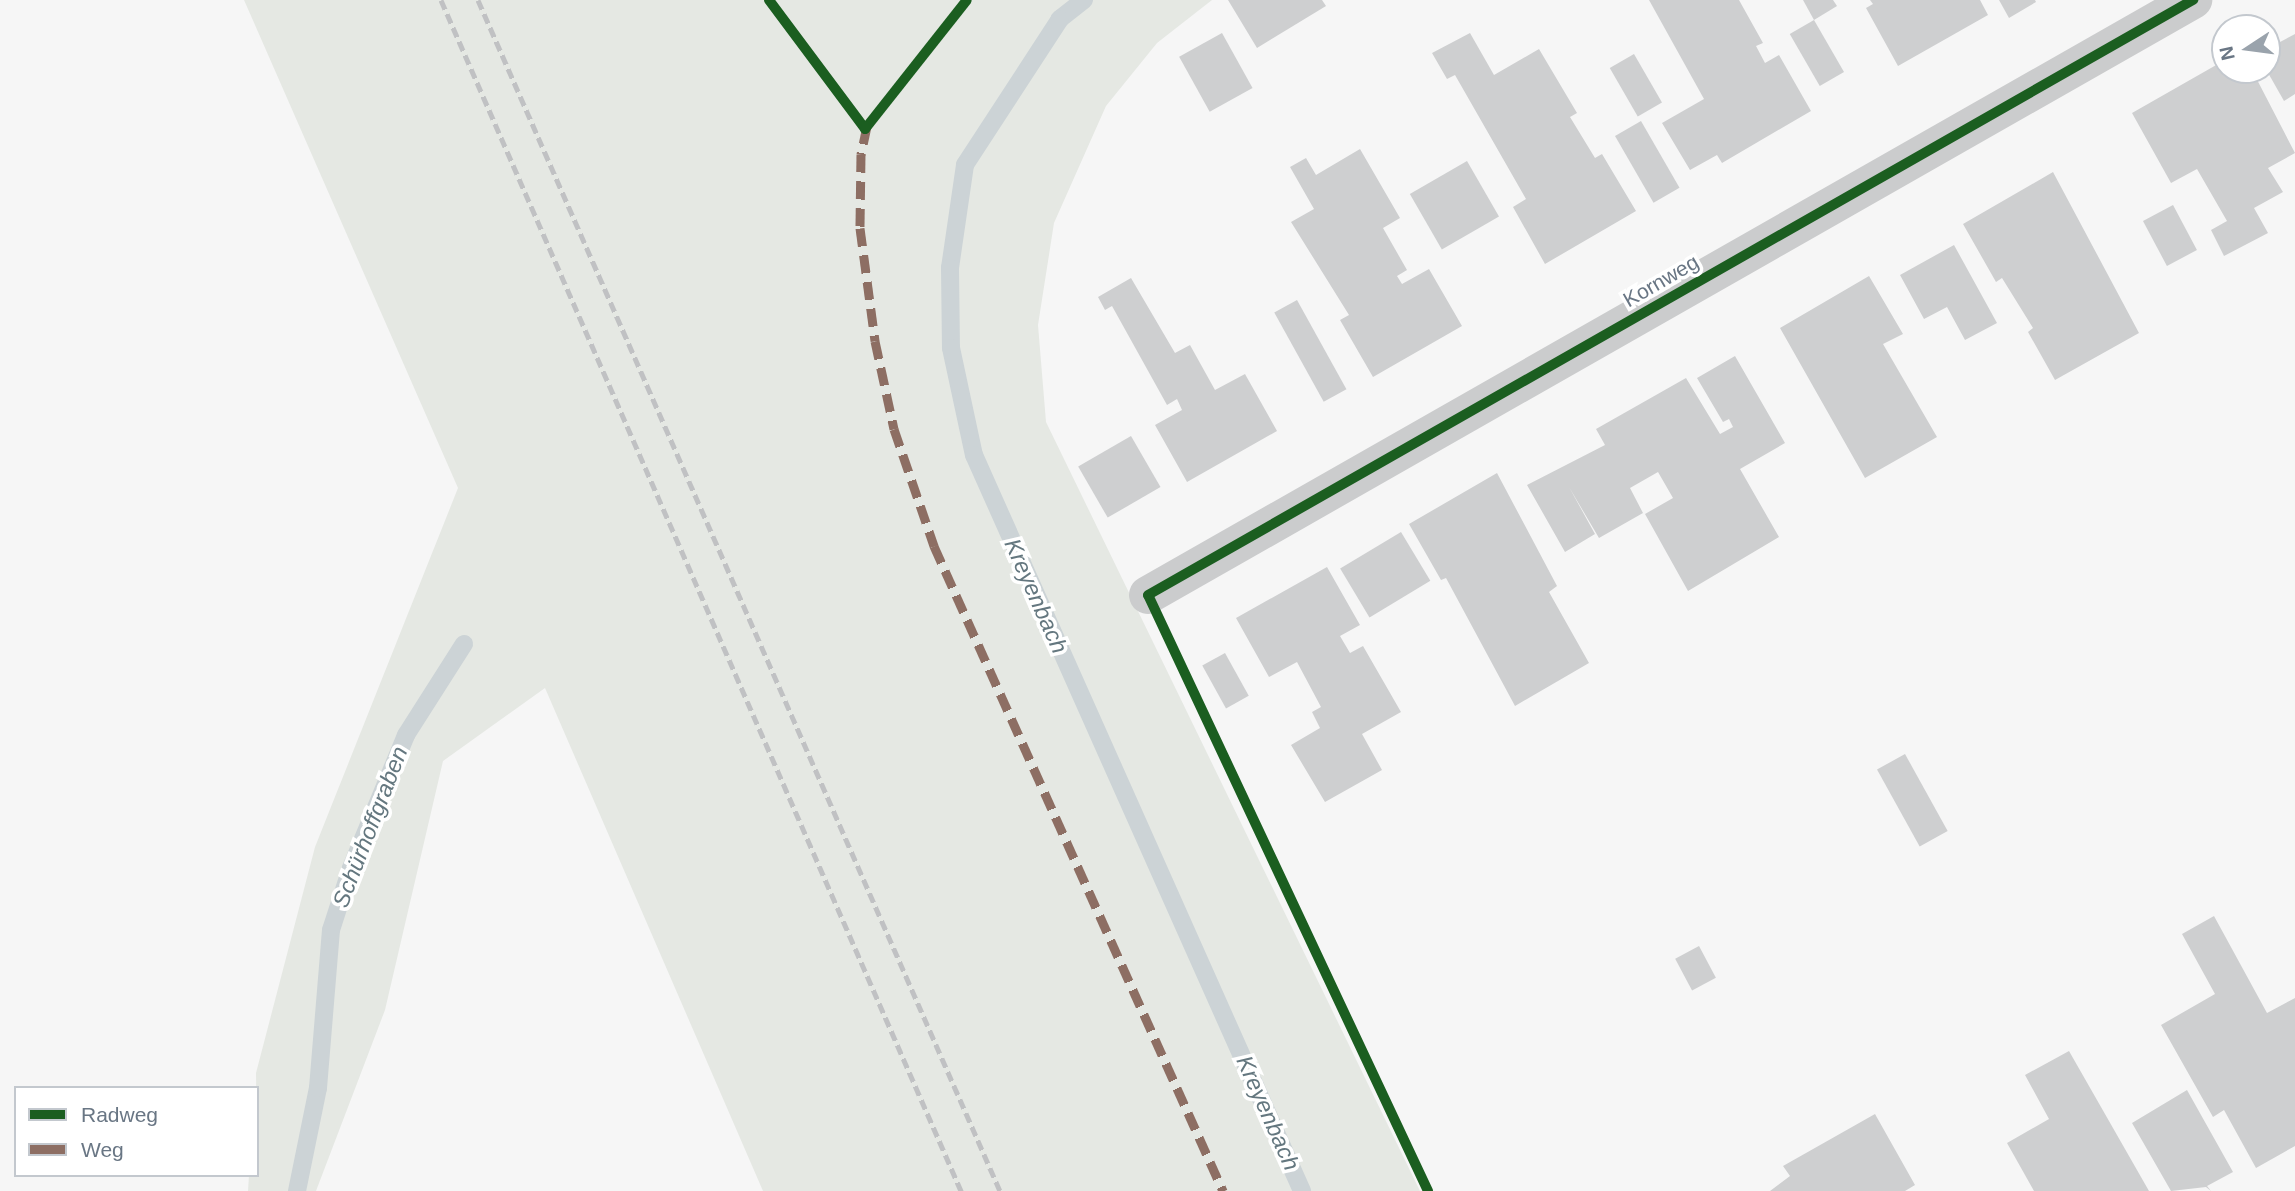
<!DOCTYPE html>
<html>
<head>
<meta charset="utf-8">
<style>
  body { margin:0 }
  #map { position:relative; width:2295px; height:1191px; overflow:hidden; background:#f6f6f6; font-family:Arial,sans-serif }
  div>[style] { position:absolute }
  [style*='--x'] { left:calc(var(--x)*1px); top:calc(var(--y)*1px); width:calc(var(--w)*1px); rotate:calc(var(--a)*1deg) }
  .green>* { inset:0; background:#e5e8e3 }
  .stream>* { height:18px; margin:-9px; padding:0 9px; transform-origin:9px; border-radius:9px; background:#ccd3d6 }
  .building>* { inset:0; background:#cecfd0; transform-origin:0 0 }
  .minor>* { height:38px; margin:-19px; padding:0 19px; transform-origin:19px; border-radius:19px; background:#cbcccd }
  .rail>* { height:5px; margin-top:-2.5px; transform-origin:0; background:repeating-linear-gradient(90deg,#c0c1c3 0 10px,transparent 0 15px) }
  .quiet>* { height:9px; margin-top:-4.5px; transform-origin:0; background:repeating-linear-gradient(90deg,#8d6e63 0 18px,transparent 0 27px) }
  .cycleway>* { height:10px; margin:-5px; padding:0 5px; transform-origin:5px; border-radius:5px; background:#1b5e20 }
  span { translate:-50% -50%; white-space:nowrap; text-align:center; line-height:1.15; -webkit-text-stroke:7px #fff; paint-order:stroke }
  .street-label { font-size:21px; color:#697684 }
  .water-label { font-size:23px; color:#64777f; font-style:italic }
  .legend { position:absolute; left:14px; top:1086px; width:245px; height:91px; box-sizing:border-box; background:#fff; border:2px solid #c3c8ce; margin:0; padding:9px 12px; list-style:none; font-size:21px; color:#697684 }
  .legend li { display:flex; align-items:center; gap:14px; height:35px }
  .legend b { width:35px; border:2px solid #c3c8ce }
  .north { position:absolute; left:2211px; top:14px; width:70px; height:70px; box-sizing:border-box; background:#fff; border:2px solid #c3c8ce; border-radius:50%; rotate:257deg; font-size:19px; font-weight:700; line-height:28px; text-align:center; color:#697684 }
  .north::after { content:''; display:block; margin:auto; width:24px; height:32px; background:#9aa3ac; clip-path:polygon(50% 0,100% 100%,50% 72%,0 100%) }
</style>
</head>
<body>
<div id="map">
  <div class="green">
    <i style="clip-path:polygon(244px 0,1212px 0,1157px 43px,1106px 106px,1054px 223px,1038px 325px,1046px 422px,1420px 1191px,763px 1191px,545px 688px,443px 761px,385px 1010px,316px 1191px,248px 1191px,249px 1175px,257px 1175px,256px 1073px,315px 847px,458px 488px)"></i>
  </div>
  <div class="stream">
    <i style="--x:1084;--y:0;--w:31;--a:142"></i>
    <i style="--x:1060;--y:19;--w:174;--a:123.1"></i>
    <i style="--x:965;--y:165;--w:104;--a:98.3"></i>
    <i style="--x:950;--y:268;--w:80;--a:89.3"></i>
    <i style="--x:951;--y:348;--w:109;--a:77.9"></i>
    <i style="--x:974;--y:455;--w:806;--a:65.98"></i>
    <i style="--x:297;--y:1191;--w:105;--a:-78.5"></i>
    <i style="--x:318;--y:1088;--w:159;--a:-85.3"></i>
    <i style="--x:331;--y:930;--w:65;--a:-72.1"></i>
    <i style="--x:351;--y:868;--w:144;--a:-67.5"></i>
    <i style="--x:406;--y:735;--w:108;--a:-57.5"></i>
  </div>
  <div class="building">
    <i style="clip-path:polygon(1228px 0,1322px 0,1326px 6px,1257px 48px)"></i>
    <i style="clip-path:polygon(1649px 0,1739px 0,1763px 43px,1756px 46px,1765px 63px,1779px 55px,1811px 111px,1722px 163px,1717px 155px,1690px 170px,1662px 123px,1704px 99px)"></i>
    <i style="clip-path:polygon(1803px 0,1833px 0,1837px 6px,1814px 20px)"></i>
    <i style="clip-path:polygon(1870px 0,1980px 0,1988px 15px,1898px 66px,1866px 8px,1873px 4px)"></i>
    <i style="clip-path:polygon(1999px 0,2035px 0,2036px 2px,2009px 18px)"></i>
    <i style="left:1814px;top:20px;width:60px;height:28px;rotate:60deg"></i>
    <i style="left:1222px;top:33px;width:63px;height:49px;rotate:61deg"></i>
    <i style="clip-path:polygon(1470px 33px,1494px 75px,1539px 49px,1577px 113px,1570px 117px,1595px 158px,1602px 154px,1636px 211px,1545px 264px,1513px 207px,1526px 199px,1455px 75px,1447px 79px,1432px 53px)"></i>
    <i style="clip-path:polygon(2295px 34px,2295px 94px,2284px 101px,2267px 71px,2267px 49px)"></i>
    <i style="left:1634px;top:54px;width:56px;height:28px;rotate:60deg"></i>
    <i style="clip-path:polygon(2225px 60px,2225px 70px,2252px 70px,2295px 153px,2268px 168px,2283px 192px,2254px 208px,2268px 233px,2224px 256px,2211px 230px,2227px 221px,2197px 169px,2171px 183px,2132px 113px)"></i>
    <i style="left:1641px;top:121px;width:77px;height:30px;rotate:60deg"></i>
    <i style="clip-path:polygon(1360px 149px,1400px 218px,1383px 228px,1407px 270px,1397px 276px,1402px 284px,1429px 269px,1462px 326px,1373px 377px,1340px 320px,1349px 315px,1291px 222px,1314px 209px,1290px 167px,1306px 158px,1316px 175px)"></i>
    <i style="left:1467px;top:161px;width:64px;height:66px;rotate:60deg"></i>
    <i style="clip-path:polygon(2053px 172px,2139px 333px,2055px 380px,2028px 332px,2033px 328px,2002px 278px,1996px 282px,1963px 224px)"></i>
    <i style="left:2173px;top:205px;width:51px;height:34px;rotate:62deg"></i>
    <i style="clip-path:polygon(1954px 245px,1997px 323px,1965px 340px,1947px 307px,1924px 319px,1900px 275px)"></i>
    <i style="clip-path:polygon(1869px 276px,1903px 334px,1883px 344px,1937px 437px,1865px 478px,1780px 328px)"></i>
    <i style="clip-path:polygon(1131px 278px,1175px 353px,1190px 345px,1215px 390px,1245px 374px,1277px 431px,1187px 482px,1155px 425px,1182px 410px,1177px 399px,1167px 405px,1112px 306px,1105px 310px,1098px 297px)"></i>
    <i style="left:1297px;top:300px;width:102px;height:26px;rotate:61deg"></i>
    <i style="clip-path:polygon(1735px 356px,1785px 443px,1740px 469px,1779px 537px,1688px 591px,1645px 514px,1673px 498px,1658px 472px,1630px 488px,1643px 513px,1599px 538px,1569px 487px,1595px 534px,1565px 552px,1527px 485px,1605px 445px,1596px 429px,1686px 378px,1720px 434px,1733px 427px,1729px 419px,1723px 422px,1697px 378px)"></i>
    <i style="left:1131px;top:436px;width:59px;height:61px;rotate:60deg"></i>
    <i style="clip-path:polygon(1497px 473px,1557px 586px,1549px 592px,1589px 663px,1515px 706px,1446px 578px,1441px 580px,1409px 524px)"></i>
    <i style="left:1401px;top:532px;width:57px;height:71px;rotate:59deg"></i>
    <i style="clip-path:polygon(1327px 567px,1360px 625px,1340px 636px,1350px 653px,1363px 646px,1401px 712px,1362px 734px,1382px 770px,1325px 802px,1291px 745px,1320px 728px,1312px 712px,1321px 707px,1297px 662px,1269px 677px,1236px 618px)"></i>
    <i style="left:1225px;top:653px;width:49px;height:26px;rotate:61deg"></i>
    <i style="left:1905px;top:754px;width:88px;height:32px;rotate:61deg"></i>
    <i style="clip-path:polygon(2214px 916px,2267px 1013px,2295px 998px,2295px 1146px,2256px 1168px,2224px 1110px,2213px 1117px,2161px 1025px,2215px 994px,2182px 934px)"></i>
    <i style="left:1699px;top:946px;width:36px;height:27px;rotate:62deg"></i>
    <i style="clip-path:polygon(2069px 1051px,2149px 1191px,2034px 1191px,2007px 1143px,2049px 1119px,2025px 1075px)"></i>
    <i style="clip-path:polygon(2187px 1090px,2233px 1172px,2207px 1186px,2211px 1191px,2206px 1187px,2171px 1191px,2132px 1123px)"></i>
    <i style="clip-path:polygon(1875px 1114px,1915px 1185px,1905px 1191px,1770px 1191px,1790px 1176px,1783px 1166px)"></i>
  </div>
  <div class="minor">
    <i style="--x:1148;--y:595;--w:1203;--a:-29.66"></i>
  </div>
  <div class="rail">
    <i style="--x:441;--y:0;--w:1300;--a:66.41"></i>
    <i style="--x:478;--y:0;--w:1300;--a:66.33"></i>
  </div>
  <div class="quiet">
    <i style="--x:867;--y:126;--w:29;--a:102"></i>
    <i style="--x:861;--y:154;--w:74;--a:90.8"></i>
    <i style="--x:860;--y:228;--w:114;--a:82.4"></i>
    <i style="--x:875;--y:341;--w:90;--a:77.8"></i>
    <i style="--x:894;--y:429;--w:124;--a:71.1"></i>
    <i style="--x:934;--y:546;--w:707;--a:65.86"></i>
  </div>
  <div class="cycleway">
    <i style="--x:769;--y:0;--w:161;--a:53.3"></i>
    <i style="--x:865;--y:129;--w:164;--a:-51.7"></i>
    <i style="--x:1428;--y:1191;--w:658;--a:-115.16"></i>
    <i style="--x:1148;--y:595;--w:1203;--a:-29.66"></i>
  </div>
  <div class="street-label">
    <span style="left:1661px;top:281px;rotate:-30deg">Kornweg</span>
  </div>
  <div class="water-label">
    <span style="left:1036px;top:596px;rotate:66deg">Kreyenbach</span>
    <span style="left:370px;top:827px;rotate:-69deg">Schürhoffgraben</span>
    <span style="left:1268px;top:1113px;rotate:66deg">Kreyenbach</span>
  </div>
  <ul class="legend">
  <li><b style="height:9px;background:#1b5e20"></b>Radweg</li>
  <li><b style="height:9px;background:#8d6e63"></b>Weg</li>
  </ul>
  <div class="north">N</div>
</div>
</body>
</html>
